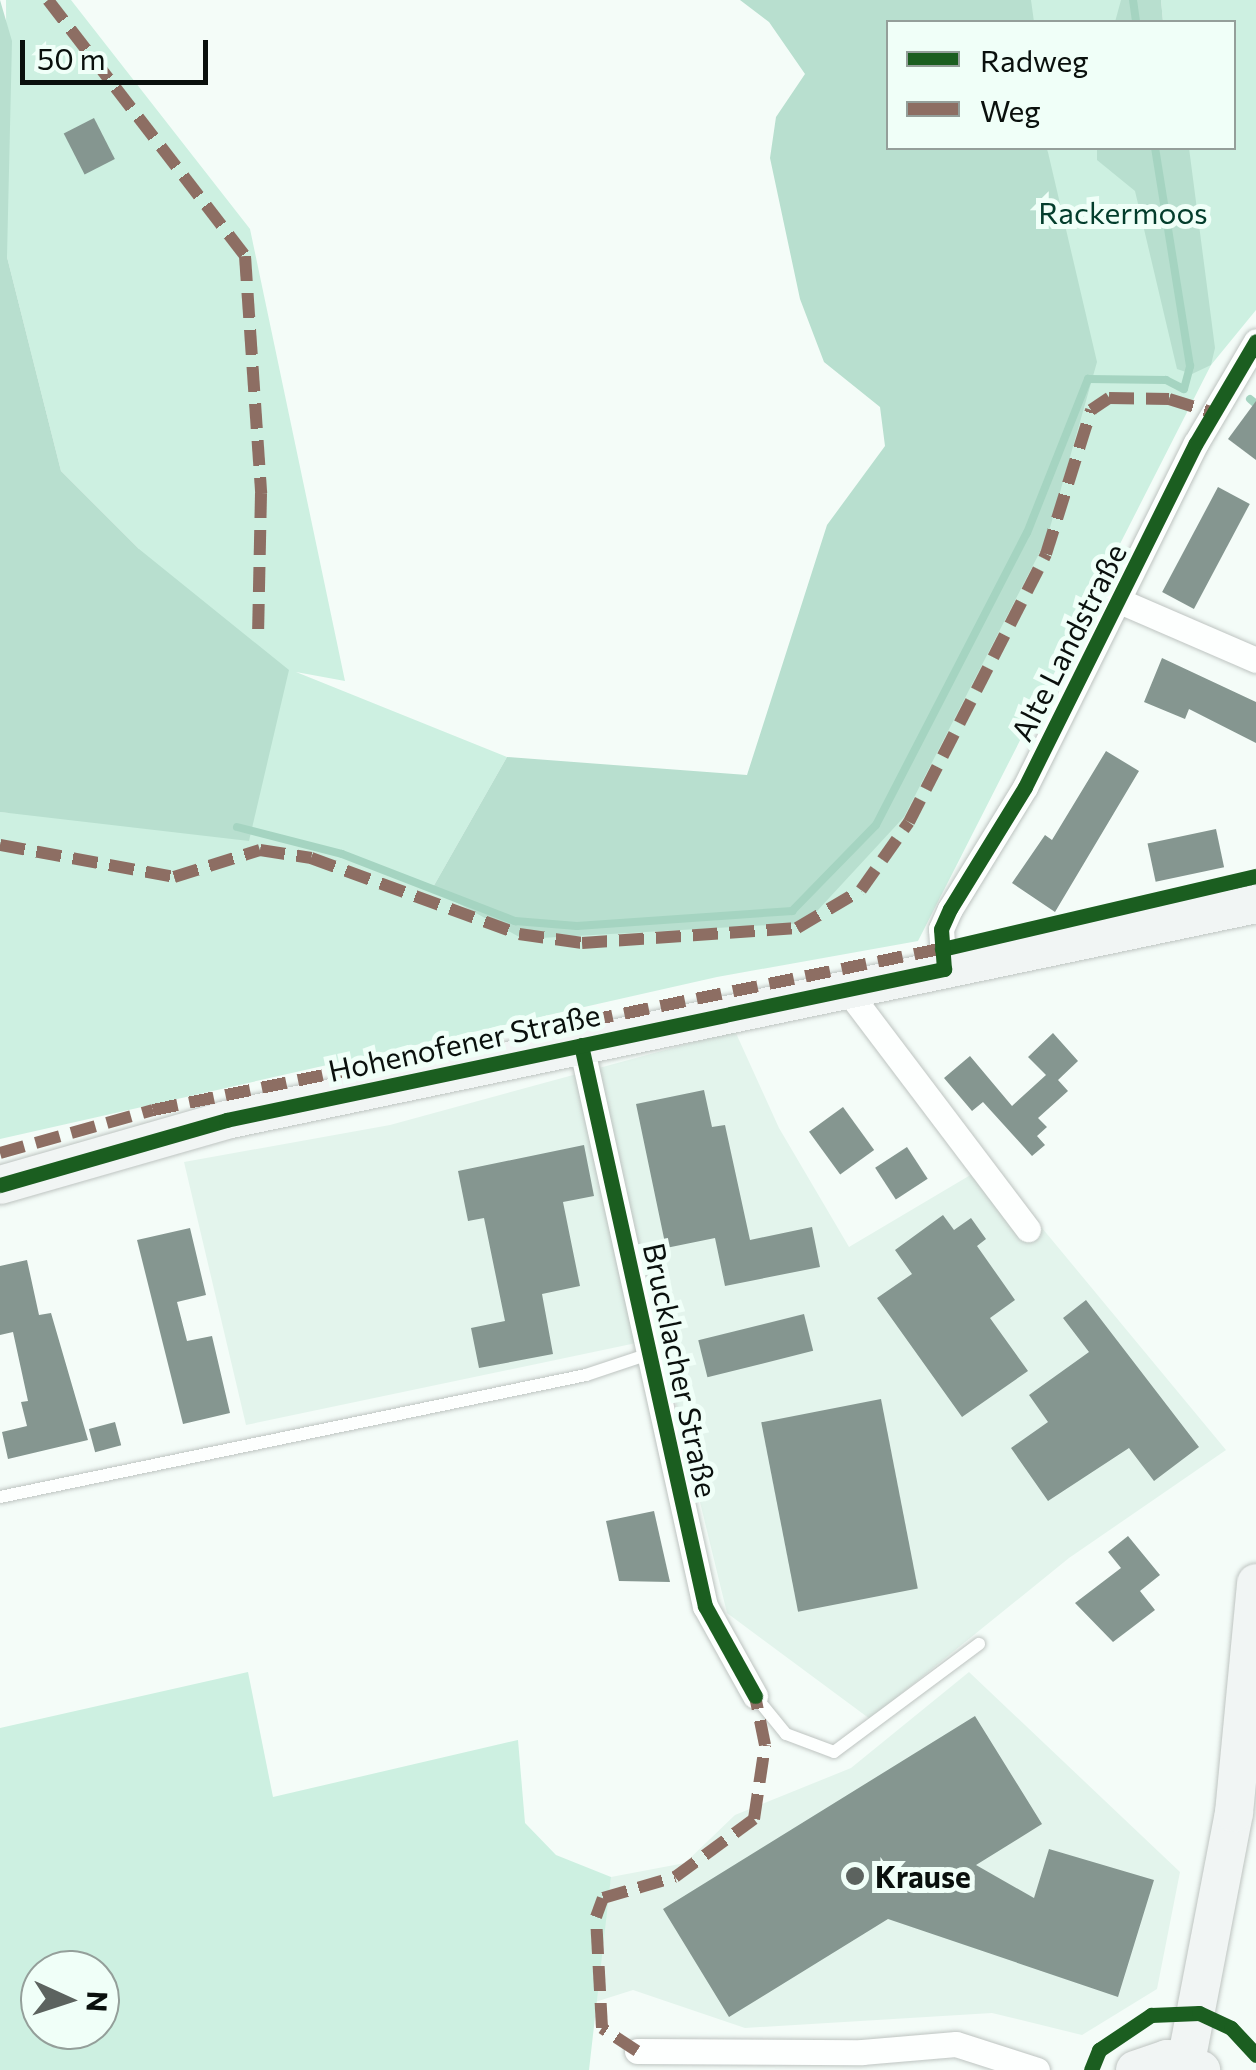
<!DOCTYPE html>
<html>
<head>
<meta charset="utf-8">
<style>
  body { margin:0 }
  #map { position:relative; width:1256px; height:2070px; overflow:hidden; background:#f4fcf8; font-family:Commissioner,sans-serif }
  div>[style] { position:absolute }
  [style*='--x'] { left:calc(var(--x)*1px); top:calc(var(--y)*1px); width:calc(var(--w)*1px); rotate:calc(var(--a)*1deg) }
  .built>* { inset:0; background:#e3f4ec }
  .green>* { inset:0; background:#cdf0e1; transform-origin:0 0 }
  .forest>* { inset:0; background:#b8dfcf }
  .stream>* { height:8px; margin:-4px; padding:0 4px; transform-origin:4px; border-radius:4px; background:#a5d4c1 }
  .building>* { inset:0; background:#859690; transform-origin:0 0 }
  .roads { filter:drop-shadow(0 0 2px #bec4c1) drop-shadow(0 0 2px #bec4c1) }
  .service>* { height:12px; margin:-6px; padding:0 6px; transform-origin:6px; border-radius:6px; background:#fdfffe }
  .minor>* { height:25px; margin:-12.5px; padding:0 12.5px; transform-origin:12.5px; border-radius:12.5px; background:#fdfffe }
  .secondary>* { height:38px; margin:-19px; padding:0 19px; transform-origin:19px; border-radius:19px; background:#f1f5f4 }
  .quiet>* { height:12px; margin-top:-6px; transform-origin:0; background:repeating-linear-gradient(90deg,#8d6e63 0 25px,transparent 0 37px) }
  .cycleway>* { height:15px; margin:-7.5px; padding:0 7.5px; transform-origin:7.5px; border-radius:7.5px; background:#1b5e20 }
  .dots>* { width:28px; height:28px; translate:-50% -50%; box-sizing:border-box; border:5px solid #f0fff8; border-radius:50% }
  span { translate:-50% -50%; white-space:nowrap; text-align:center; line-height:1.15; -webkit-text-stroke:10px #f0fff8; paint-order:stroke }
  .park-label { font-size:30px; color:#033d2c }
  .street-label { font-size:30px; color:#0a100d }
  .poi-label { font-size:30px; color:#0a100d; font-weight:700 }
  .left { translate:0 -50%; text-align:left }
  .legend { position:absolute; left:886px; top:20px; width:350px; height:130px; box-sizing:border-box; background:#f0fff8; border:2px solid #949f9a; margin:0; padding:12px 18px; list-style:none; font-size:30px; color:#0a100d }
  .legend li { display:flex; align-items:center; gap:20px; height:50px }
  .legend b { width:50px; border:2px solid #949f9a }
  .north { position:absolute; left:20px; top:1950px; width:100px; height:100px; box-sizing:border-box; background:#f0fff8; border:2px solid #949f9a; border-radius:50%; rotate:93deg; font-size:28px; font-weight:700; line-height:40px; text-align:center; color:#0a100d }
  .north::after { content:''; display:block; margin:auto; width:35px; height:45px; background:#5c635f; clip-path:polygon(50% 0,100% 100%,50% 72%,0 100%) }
  .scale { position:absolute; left:20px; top:40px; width:188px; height:45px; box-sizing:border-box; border:5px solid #0a100d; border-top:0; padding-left:12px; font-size:30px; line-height:35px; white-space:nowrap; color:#0a100d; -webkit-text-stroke:8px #f0fff8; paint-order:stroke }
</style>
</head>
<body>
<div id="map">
  <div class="built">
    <i style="clip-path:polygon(735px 1031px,779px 1128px,849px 1247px,989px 1164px,1226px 1450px,1069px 1558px,870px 1719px,727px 1613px,660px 1338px,246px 1425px,184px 1162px,390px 1125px)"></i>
    <i style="clip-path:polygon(969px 1672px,1180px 1872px,1157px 1989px,1082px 2035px,992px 2013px,745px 2028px,633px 1990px,592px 2003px,611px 1877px,685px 1863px,735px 1815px,851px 1768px)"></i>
  </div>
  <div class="green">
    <i style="clip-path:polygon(6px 0,71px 0,250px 229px,345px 681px,296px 672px,507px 757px,432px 889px,805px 923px,1051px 179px,1047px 148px,1176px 148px,1189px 193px,1189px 148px,1234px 148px,1234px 22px,1163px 22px,1161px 0,1256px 0,1256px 310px,1211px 365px,918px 941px,717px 977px,0 1139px,0 812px,12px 813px,139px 549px,61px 471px,7px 257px)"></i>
    <i style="left:1031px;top:0;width:122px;height:22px"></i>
    <i style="clip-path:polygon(evenodd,248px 1672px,273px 1797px,518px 1740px,525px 1823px,556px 1855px,611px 1877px,589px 2070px,0 2070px,0 1728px,248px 1672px,40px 1970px,100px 1970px,100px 2030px,40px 2030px,40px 1970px)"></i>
  </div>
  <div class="forest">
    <i style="clip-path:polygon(0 0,12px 41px,7px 257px,61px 471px,139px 549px,289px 670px,249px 841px,0 812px)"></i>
    <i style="clip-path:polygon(740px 0,1031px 0,1034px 22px,888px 22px,888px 148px,1047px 148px,1097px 362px,1047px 538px,904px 817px,806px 923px,523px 939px,432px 889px,507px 757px,747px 775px,827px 525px,885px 446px,880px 407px,824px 362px,800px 299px,770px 158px,776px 117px,805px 74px,769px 22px)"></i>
    <i style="clip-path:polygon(1121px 0,1161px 0,1163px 22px,1115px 22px)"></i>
    <i style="clip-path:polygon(1097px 148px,1189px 148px,1215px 348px,1211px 365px,1192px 374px,1177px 369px,1135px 191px,1097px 160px)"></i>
  </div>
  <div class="stream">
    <i style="--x:1133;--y:0;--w:22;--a:82"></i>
    <i style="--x:1250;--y:399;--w:8;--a:40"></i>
    <i style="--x:237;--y:827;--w:108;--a:14.4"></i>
    <i style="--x:342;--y:854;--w:186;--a:21.2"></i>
    <i style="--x:515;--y:921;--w:62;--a:4.6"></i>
    <i style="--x:577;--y:926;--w:216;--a:-4"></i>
    <i style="--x:792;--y:911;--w:120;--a:-45.7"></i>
    <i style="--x:876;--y:825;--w:329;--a:-62.7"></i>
    <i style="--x:1027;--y:533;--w:166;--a:-68.4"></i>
    <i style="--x:1088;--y:379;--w:78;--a:0.7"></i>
    <i style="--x:1166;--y:380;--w:20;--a:27"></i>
    <i style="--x:1184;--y:389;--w:24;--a:-75"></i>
    <i style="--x:1190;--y:366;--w:221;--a:-99.1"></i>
  </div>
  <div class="building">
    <i style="left:94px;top:118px;width:46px;height:34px;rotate:63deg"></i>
    <i style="clip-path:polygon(1256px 401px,1256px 460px,1228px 439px)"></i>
    <i style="left:1218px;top:487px;width:36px;height:119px;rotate:28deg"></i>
    <i style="clip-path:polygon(1162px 658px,1256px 702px,1256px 743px,1189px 709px,1185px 719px,1144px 702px)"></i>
    <i style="clip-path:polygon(1106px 751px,1139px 771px,1055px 912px,1012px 883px,1045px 835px,1052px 840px)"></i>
    <i style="left:1216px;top:829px;width:39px;height:70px;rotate:78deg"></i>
    <i style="clip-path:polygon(1053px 1033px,1078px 1061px,1058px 1080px,1068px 1091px,1038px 1118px,1047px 1127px,1037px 1136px,1045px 1145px,1032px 1156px,983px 1102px,972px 1111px,944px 1078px,970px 1056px,1012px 1106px,1046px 1075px,1028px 1057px)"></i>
    <i style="clip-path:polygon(704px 1090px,712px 1127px,725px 1125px,750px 1240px,812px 1227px,820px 1267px,725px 1286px,715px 1238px,666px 1248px,636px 1104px)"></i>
    <i style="left:843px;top:1107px;width:53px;height:42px;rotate:54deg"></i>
    <i style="clip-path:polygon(584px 1145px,594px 1196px,563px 1202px,580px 1286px,542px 1294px,553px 1354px,479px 1368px,471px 1328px,505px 1321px,484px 1218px,468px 1221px,458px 1171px)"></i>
    <i style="left:907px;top:1147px;width:38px;height:38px;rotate:57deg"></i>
    <i style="clip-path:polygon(943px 1215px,954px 1230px,971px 1218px,986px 1239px,977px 1246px,1015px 1300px,990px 1318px,1028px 1371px,962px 1417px,877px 1298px,912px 1274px,895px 1250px)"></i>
    <i style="clip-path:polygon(190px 1228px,206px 1295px,177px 1302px,187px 1341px,212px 1336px,230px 1413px,183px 1424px,137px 1240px)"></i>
    <i style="clip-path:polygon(27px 1260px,39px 1315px,51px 1313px,88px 1440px,8px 1459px,2px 1432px,27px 1426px,21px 1402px,28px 1401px,13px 1332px,0 1335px,0 1266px)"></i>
    <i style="clip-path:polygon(1086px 1300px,1199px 1447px,1154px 1481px,1129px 1448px,1048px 1501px,1011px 1448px,1048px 1422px,1029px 1395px,1089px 1352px,1063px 1318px)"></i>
    <i style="left:804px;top:1314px;width:38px;height:109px;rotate:76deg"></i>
    <i style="left:881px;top:1399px;width:193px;height:122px;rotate:79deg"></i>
    <i style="left:115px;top:1422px;width:24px;height:27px;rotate:75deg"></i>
    <i style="clip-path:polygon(654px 1511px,670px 1582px,619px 1581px,606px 1521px)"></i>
    <i style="clip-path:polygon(1128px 1536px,1160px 1575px,1140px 1591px,1155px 1610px,1113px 1642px,1075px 1603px,1121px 1568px,1108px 1552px)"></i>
    <i style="clip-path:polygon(975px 1716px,1042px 1824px,976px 1865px,1034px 1898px,1049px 1849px,1154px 1880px,1118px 1997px,888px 1919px,729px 2017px,663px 1909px)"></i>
  </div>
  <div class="roads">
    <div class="service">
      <i style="--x:0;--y:1497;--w:599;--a:-11.76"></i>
      <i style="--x:586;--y:1375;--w:66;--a:-18.4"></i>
      <i style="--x:755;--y:1696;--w:49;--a:50.8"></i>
      <i style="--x:786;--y:1734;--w:51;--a:20.6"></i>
      <i style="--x:834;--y:1752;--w:181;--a:-36.7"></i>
    </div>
    <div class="minor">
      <i style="--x:1122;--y:602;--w:146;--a:23.4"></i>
      <i style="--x:944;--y:969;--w:40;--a:-94.3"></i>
      <i style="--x:941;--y:929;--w:22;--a:-66"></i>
      <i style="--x:950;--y:909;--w:143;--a:-58.4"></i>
      <i style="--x:1025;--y:787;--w:384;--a:-63.6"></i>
      <i style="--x:1196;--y:443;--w:118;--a:-59.5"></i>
      <i style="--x:847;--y:990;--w:300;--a:52.9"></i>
      <i style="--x:581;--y:1045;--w:575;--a:77.54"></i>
      <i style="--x:705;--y:1606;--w:103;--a:60.9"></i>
      <i style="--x:637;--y:2051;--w:225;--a:0.3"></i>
      <i style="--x:862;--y:2052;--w:94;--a:-4.9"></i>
      <i style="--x:956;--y:2044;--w:85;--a:17.8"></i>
    </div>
    <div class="secondary">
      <i style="--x:0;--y:1185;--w:235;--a:-16"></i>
      <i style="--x:226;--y:1120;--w:1052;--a:-11.84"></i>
      <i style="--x:1186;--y:2062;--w:254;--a:-79.1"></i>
      <i style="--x:1234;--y:1813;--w:231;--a:-84.5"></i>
      <i style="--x:1135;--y:2070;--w:34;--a:-19"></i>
      <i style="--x:1167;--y:2059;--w:36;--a:18"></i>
    </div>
  </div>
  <div class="quiet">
    <i style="--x:48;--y:0;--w:323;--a:52.4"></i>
    <i style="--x:245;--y:256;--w:238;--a:86.1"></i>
    <i style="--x:261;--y:493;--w:141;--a:91.2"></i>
    <i style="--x:0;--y:845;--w:177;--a:10.4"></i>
    <i style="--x:174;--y:877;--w:90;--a:-17.4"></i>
    <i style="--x:260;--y:850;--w:52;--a:8.9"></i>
    <i style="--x:311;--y:858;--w:221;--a:20.1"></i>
    <i style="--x:519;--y:934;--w:64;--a:8.1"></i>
    <i style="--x:582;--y:943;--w:216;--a:-4"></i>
    <i style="--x:797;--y:928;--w:74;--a:-30.7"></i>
    <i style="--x:861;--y:890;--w:83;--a:-54.8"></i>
    <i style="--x:909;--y:822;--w:301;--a:-62.9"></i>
    <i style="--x:1046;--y:554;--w:151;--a:-72.6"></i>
    <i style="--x:1091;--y:410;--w:22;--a:-34"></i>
    <i style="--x:1109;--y:398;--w:60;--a:1"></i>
    <i style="--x:1169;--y:399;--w:47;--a:17.3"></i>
    <i style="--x:0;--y:1153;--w:159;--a:-15.7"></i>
    <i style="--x:153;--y:1110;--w:813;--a:-11.57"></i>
    <i style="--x:637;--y:2051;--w:42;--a:-146.7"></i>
    <i style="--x:602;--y:2028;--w:111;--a:-93.1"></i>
    <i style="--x:596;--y:1917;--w:20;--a:-70"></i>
    <i style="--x:603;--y:1898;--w:75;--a:-16.3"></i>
    <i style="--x:675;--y:1877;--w:98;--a:-36.3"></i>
    <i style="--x:754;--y:1819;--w:75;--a:-81.5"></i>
    <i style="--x:765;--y:1745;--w:50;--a:-101.5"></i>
  </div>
  <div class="cycleway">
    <i style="--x:942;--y:949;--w:322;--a:-13.1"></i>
    <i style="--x:581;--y:1045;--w:575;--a:77.54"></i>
    <i style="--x:705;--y:1606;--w:103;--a:60.9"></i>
    <i style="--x:0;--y:1185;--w:235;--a:-16"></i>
    <i style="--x:226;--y:1120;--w:734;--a:-11.88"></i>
    <i style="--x:944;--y:969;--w:40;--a:-94.3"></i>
    <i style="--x:941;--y:929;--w:22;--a:-66"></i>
    <i style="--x:950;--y:909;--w:143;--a:-58.4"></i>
    <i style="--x:1025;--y:787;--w:384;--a:-63.6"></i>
    <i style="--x:1196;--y:443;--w:118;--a:-59.5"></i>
    <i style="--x:1091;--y:2070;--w:22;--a:-68"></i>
    <i style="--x:1099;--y:2050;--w:63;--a:-33.9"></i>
    <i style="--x:1151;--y:2015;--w:48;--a:-2.4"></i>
    <i style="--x:1199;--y:2013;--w:35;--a:25"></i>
    <i style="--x:1231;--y:2028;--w:37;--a:47"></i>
  </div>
  <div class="dots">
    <i style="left:855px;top:1876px;background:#5c635f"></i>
  </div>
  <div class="park-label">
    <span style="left:1123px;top:212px">Rackermoos</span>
  </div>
  <div class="street-label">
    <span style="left:1068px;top:642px;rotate:-63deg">Alte Landstraße</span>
    <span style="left:464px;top:1042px;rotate:-12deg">Hohenofener Straße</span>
    <span style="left:681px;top:1370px;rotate:78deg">Brucklacher Straße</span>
  </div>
  <div class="poi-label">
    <span class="left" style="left:875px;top:1876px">Krause</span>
  </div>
  <ul class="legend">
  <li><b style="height:12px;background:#1b5e20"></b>Radweg</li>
  <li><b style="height:12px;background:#8d6e63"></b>Weg</li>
  </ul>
  <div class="north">N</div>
  <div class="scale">50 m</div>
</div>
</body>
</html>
